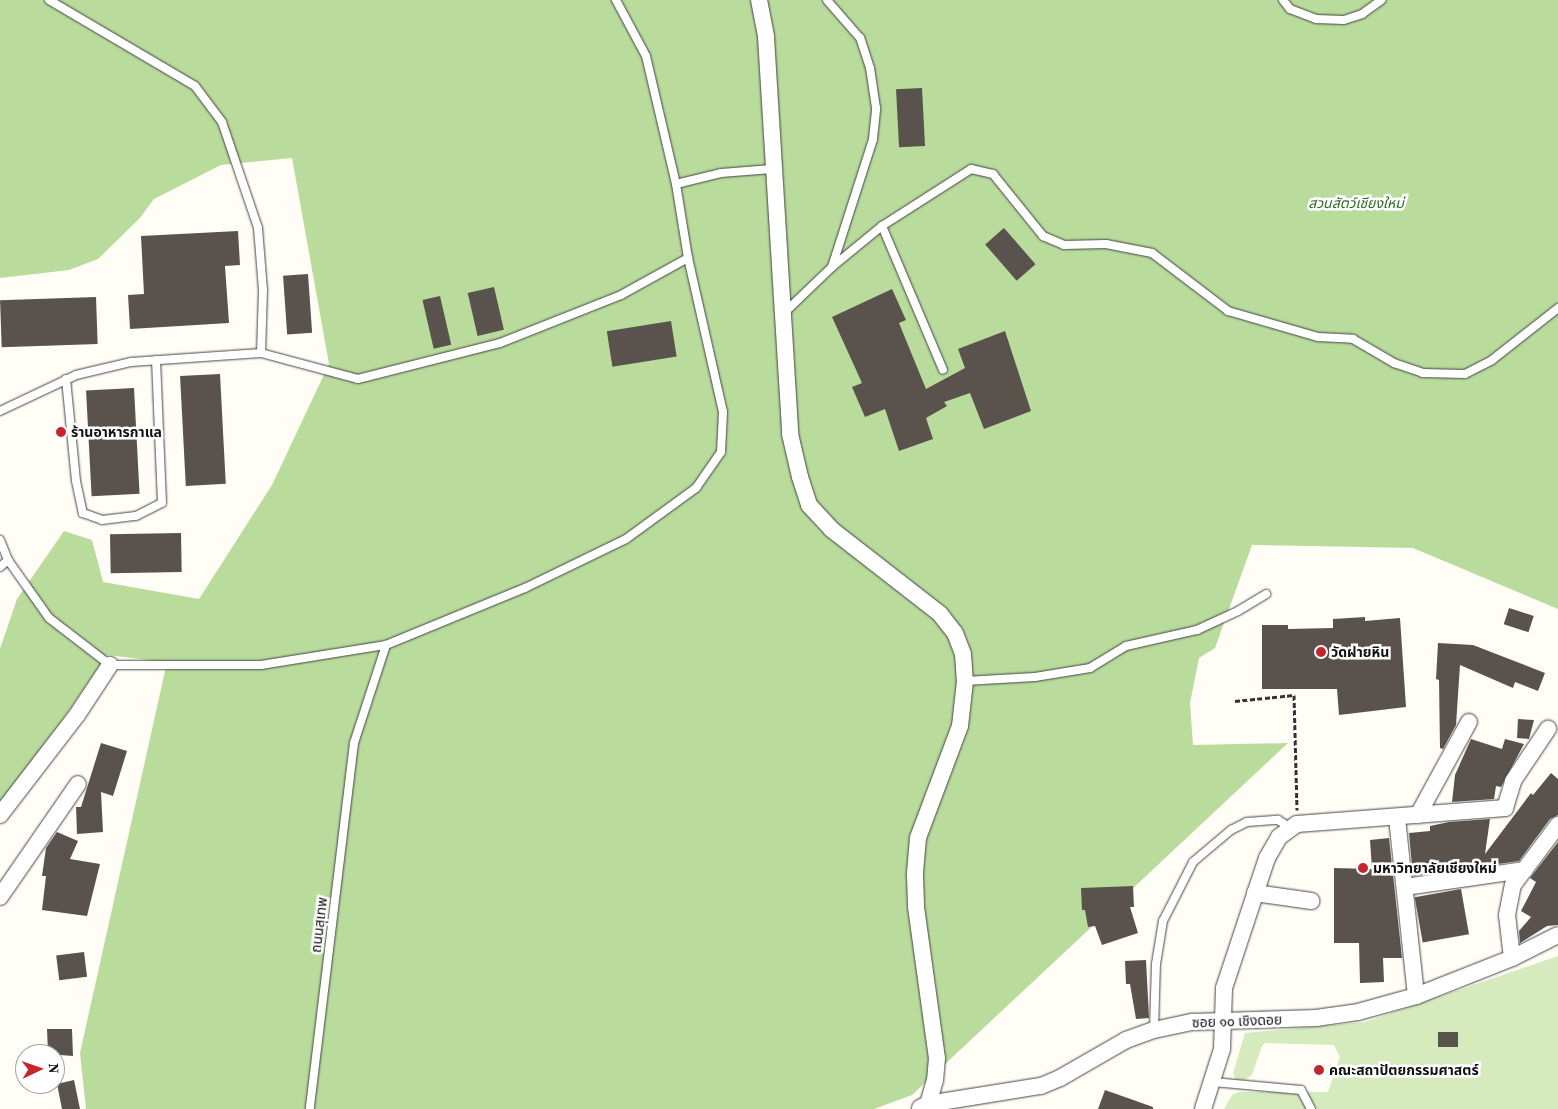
<!DOCTYPE html>
<html>
<head>
<meta charset="utf-8">
<style>
  body { margin:0 }
  #map { position:relative; width:1558px; height:1109px; overflow:hidden; background:#fffdf5; font-family:"Source Serif 4","Noto Sans Thai",serif }
  div>[style] { position:absolute }
  [style*='--x'] { left:calc(var(--x)*1px); top:calc(var(--y)*1px); width:calc(var(--w)*1px); rotate:calc(var(--a)*1deg) }
  .green>* { inset:0; background:#d5ebbd }
  .forest>* { inset:0; background:#b9dc9c }
  .building>* { inset:0; background:#5a524d; transform-origin:0 0 }
  .path>* { height:3px; margin-top:-1.5px; transform-origin:0; background:repeating-linear-gradient(90deg,#333 0 5px,transparent 0 7.5px) }
  .roads { filter:drop-shadow(0 0 1px #444) drop-shadow(0 0 1px #444) }
  .lane>* { height:8px; margin:-4px; padding:0 4px; transform-origin:4px; border-radius:4px; background:#fff }
  .street>* { height:16px; margin:-8px; padding:0 8px; transform-origin:8px; border-radius:8px; background:#fff }
  .dots>* { width:14px; height:14px; translate:-50% -50%; box-sizing:border-box; border:2px solid #fff; border-radius:50% }
  span { translate:-50% -50%; white-space:nowrap; text-align:center; line-height:1.15; -webkit-text-stroke:5px #fff; paint-order:stroke }
  .park-label { font-size:14px; color:#2f6b1f; font-style:italic }
  .poi-label { font-size:14px; color:#111; font-weight:700 }
  .left { translate:0 -50%; text-align:left }
  .street-label { font-size:14px; color:#111 }
  .north { position:absolute; left:15px; top:1044px; width:50px; height:50px; box-sizing:border-box; background:#fff; border:1px solid #a0a0a0; border-radius:50%; rotate:87deg; font-size:14px; font-weight:700; line-height:20px; text-align:center; color:#111 }
  .north::after { content:''; display:block; margin:auto; width:18px; height:22px; background:#c4262e; clip-path:polygon(50% 0,100% 100%,50% 72%,0 100%) }
</style>
</head>
<body>
<div id="map">
  <div class="green">
    <i style="clip-path:polygon(1558px 956px,1558px 1109px,1224px 1109px,1232px 1095px,1239px 1092px,1328px 1092px,1340px 1057px,1334px 1045px,1265px 1043px,1262px 1046px,1252px 1075px,1245px 1080px,1236px 1080px,1233px 1073px,1245px 1033px,1365px 1022px)"></i>
  </div>
  <div class="forest">
    <i style="clip-path:polygon(0 0,1558px 0,1558px 609px,1413px 548px,1252px 545px,1215px 648px,1199px 658px,1190px 703px,1193px 745px,1288px 743px,912px 1095px,874px 1109px,86px 1109px,80px 1053px,167px 662px,107px 655px,0 812px,0 649px,17px 599px,64px 531px,92px 540px,103px 582px,199px 599px,272px 485px,329px 364px,292px 158px,221px 165px,154px 199px,140px 218px,98px 259px,69px 270px,0 278px)"></i>
  </div>
  <div class="building">
    <i style="left:922px;top:88px;width:58px;height:26px;rotate:87deg"></i>
    <i style="left:1004px;top:228px;width:48px;height:25px;rotate:49deg"></i>
    <i style="clip-path:polygon(238px 231px,240px 265px,225px 266px,229px 323px,130px 329px,128px 295px,144px 294px,141px 236px)"></i>
    <i style="left:308px;top:274px;width:59px;height:25px;rotate:86deg"></i>
    <i style="left:494px;top:287px;width:44px;height:27px;rotate:77deg"></i>
    <i style="clip-path:polygon(892px 289px,906px 320px,899px 323px,926px 389px,965px 368px,958px 349px,1005px 331px,1031px 411px,984px 429px,970px 393px,944px 402px,947px 406px,926px 418px,933px 439px,899px 451px,885px 409px,865px 417px,852px 387px,862px 383px,832px 317px)"></i>
    <i style="left:440px;top:296px;width:50px;height:18px;rotate:77deg"></i>
    <i style="left:96px;top:297px;width:47px;height:96px;rotate:88deg"></i>
    <i style="left:671px;top:321px;width:36px;height:65px;rotate:81deg"></i>
    <i style="left:220px;top:374px;width:110px;height:40px;rotate:87deg"></i>
    <i style="left:134px;top:388px;width:106px;height:48px;rotate:87deg"></i>
    <i style="left:181px;top:533px;width:39px;height:71px;rotate:89deg"></i>
    <i style="left:1509px;top:608px;width:26px;height:17px;rotate:18deg"></i>
    <i style="clip-path:polygon(1365px 617px,1365px 621px,1400px 618px,1406px 707px,1339px 715px,1337px 689px,1262px 689px,1262px 625px,1288px 625px,1288px 629px,1333px 628px,1333px 619px)"></i>
    <i style="clip-path:polygon(1438px 643px,1473px 645px,1545px 673px,1538px 691px,1515px 682px,1513px 688px,1460px 665px,1456px 725px,1443px 749px,1440px 748px,1439px 680px,1436px 679px)"></i>
    <i style="clip-path:polygon(1518px 719px,1534px 720px,1529px 739px,1517px 738px)"></i>
    <i style="clip-path:polygon(1471px 739px,1502px 749px,1505px 739px,1524px 744px,1501px 787px,1496px 786px,1494px 799px,1452px 802px,1455px 775px)"></i>
    <i style="clip-path:polygon(101px 743px,127px 751px,113px 796px,101px 792px,103px 832px,77px 834px,76px 807px,81px 807px)"></i>
    <i style="clip-path:polygon(1551px 773px,1558px 779px,1558px 815px,1550px 819px,1519px 861px,1413px 876px,1409px 833px,1430px 831px,1430px 826px,1449px 822px,1490px 819px,1485px 854px,1531px 793px,1533px 795px)"></i>
    <i style="clip-path:polygon(57px 832px,78px 841px,70px 859px,100px 864px,87px 916px,42px 910px,46px 876px,42px 876px,46px 848px)"></i>
    <i style="clip-path:polygon(1389px 838px,1402px 958px,1383px 958px,1384px 982px,1360px 983px,1359px 943px,1334px 943px,1334px 868px,1372px 869px,1370px 840px)"></i>
    <i style="clip-path:polygon(1558px 842px,1558px 925px,1547px 926px,1520px 943px,1519px 931px,1531px 917px,1521px 911px,1536px 882px,1530px 878px)"></i>
    <i style="clip-path:polygon(1133px 886px,1134px 907px,1130px 907px,1138px 933px,1102px 945px,1095px 926px,1088px 927px,1085px 910px,1082px 910px,1081px 888px)"></i>
    <i style="left:1461px;top:889px;width:46px;height:47px;rotate:80deg"></i>
    <i style="left:84px;top:952px;width:25px;height:28px;rotate:83deg"></i>
    <i style="clip-path:polygon(1146px 960px,1149px 1018px,1136px 1019px,1130px 984px,1126px 984px,1125px 961px)"></i>
    <i style="clip-path:polygon(47px 1029px,72px 1029px,73px 1056px,48px 1054px)"></i>
    <i style="left:1458px;top:1032px;width:15px;height:20px;rotate:90deg"></i>
    <i style="clip-path:polygon(74px 1080px,80px 1109px,62px 1109px,57px 1084px)"></i>
    <i style="clip-path:polygon(1105px 1090px,1153px 1107px,1153px 1109px,1098px 1109px)"></i>
  </div>
  <div class="path">
    <i style="--x:1235;--y:701;--w:59;--a:-5.8"></i>
    <i style="--x:1294;--y:695;--w:115;--a:88.5"></i>
  </div>
  <div class="roads">
    <div class="lane">
      <i style="--x:49;--y:0;--w:169;--a:30.5"></i>
      <i style="--x:195;--y:86;--w:45;--a:53.1"></i>
      <i style="--x:222;--y:122;--w:112;--a:71.2"></i>
      <i style="--x:258;--y:228;--w:62;--a:85.4"></i>
      <i style="--x:263;--y:290;--w:63;--a:91.8"></i>
      <i style="--x:1283;--y:0;--w:11;--a:52"></i>
      <i style="--x:1290;--y:9;--w:28;--a:21"></i>
      <i style="--x:1316;--y:19;--w:28;--a:2"></i>
      <i style="--x:1344;--y:20;--w:19;--a:-18"></i>
      <i style="--x:1362;--y:14;--w:24;--a:-36"></i>
      <i style="--x:676;--y:184;--w:46;--a:-13.7"></i>
      <i style="--x:721;--y:173;--w:51;--a:-4.5"></i>
      <i style="--x:882;--y:226;--w:156;--a:67"></i>
      <i style="--x:832;--y:267;--w:65;--a:-39.4"></i>
      <i style="--x:882;--y:226;--w:106;--a:-32.6"></i>
      <i style="--x:971;--y:169;--w:23;--a:13"></i>
      <i style="--x:993;--y:174;--w:80;--a:51.1"></i>
      <i style="--x:1043;--y:236;--w:23;--a:23"></i>
      <i style="--x:1064;--y:245;--w:42;--a:-1.4"></i>
      <i style="--x:1106;--y:244;--w:47;--a:11.1"></i>
      <i style="--x:1152;--y:253;--w:96;--a:37.3"></i>
      <i style="--x:1228;--y:311;--w:94;--a:16.1"></i>
      <i style="--x:1318;--y:337;--w:35;--a:3"></i>
      <i style="--x:1353;--y:339;--w:48;--a:30.3"></i>
      <i style="--x:1394;--y:363;--w:31;--a:19"></i>
      <i style="--x:1423;--y:373;--w:42;--a:1.4"></i>
      <i style="--x:1465;--y:374;--w:30;--a:-27"></i>
      <i style="--x:1492;--y:360;--w:84;--a:-38.2"></i>
      <i style="--x:783;--y:314;--w:68;--a:-43.8"></i>
      <i style="--x:832;--y:267;--w:134;--a:-72.2"></i>
      <i style="--x:873;--y:139;--w:31;--a:-84"></i>
      <i style="--x:876;--y:108;--w:40;--a:-98.5"></i>
      <i style="--x:870;--y:68;--w:32;--a:-108"></i>
      <i style="--x:860;--y:38;--w:50;--a:-131"></i>
      <i style="--x:66;--y:379;--w:102;--a:84.4"></i>
      <i style="--x:76;--y:481;--w:33;--a:78"></i>
      <i style="--x:83;--y:513;--w:20;--a:20"></i>
      <i style="--x:102;--y:520;--w:34;--a:-7"></i>
      <i style="--x:136;--y:516;--w:29;--a:-27"></i>
      <i style="--x:162;--y:503;--w:143;--a:-92.4"></i>
      <i style="--x:0;--y:411;--w:84;--a:-25.3"></i>
      <i style="--x:76;--y:375;--w:57;--a:-13.3"></i>
      <i style="--x:131;--y:362;--w:130;--a:-4"></i>
      <i style="--x:261;--y:353;--w:100;--a:15"></i>
      <i style="--x:358;--y:379;--w:146;--a:-14.2"></i>
      <i style="--x:500;--y:343;--w:130;--a:-21.6"></i>
      <i style="--x:621;--y:295;--w:77;--a:-28.9"></i>
      <i style="--x:0;--y:540;--w:22;--a:68"></i>
      <i style="--x:8;--y:560;--w:71;--a:54.7"></i>
      <i style="--x:49;--y:618;--w:77;--a:37.6"></i>
      <i style="--x:110;--y:665;--w:151;--a:0"></i>
      <i style="--x:261;--y:665;--w:127;--a:-9.1"></i>
      <i style="--x:386;--y:645;--w:103;--a:108.1"></i>
      <i style="--x:354;--y:743;--w:369;--a:96.9"></i>
      <i style="--x:0;--y:567;--w:11;--a:-41"></i>
      <i style="--x:386;--y:645;--w:150;--a:-22.3"></i>
      <i style="--x:525;--y:588;--w:112;--a:-25.9"></i>
      <i style="--x:626;--y:539;--w:87;--a:-36.1"></i>
      <i style="--x:696;--y:488;--w:44;--a:-55.2"></i>
      <i style="--x:721;--y:452;--w:40;--a:-87.1"></i>
      <i style="--x:723;--y:412;--w:158;--a:-102.8"></i>
      <i style="--x:688;--y:258;--w:75;--a:-99.2"></i>
      <i style="--x:676;--y:184;--w:131;--a:-103.2"></i>
      <i style="--x:646;--y:56;--w:64;--a:-118.2"></i>
      <i style="--x:965;--y:681;--w:70;--a:-3.3"></i>
      <i style="--x:1035;--y:677;--w:56;--a:-9.3"></i>
      <i style="--x:1090;--y:668;--w:42;--a:-31.4"></i>
      <i style="--x:1126;--y:646;--w:73;--a:-12.7"></i>
      <i style="--x:1197;--y:630;--w:45;--a:-24.9"></i>
      <i style="--x:1238;--y:611;--w:33;--a:-31"></i>
      <i style="--x:1154;--y:1030;--w:66;--a:-88.3"></i>
      <i style="--x:1156;--y:964;--w:44;--a:-80.8"></i>
      <i style="--x:1163;--y:921;--w:66;--a:-63"></i>
      <i style="--x:1193;--y:862;--w:50;--a:-40.1"></i>
      <i style="--x:1231;--y:830;--w:18;--a:-27"></i>
      <i style="--x:1247;--y:822;--w:31;--a:-4"></i>
      <i style="--x:1278;--y:820;--w:13;--a:32"></i>
      <i style="--x:1213;--y:1082;--w:88;--a:5.2"></i>
      <i style="--x:1301;--y:1090;--w:21;--a:62"></i>
    </div>
    <div class="street">
      <i style="--x:759;--y:0;--w:38;--a:79"></i>
      <i style="--x:766;--y:37;--w:398;--a:86.5"></i>
      <i style="--x:790;--y:434;--w:44;--a:76.9"></i>
      <i style="--x:800;--y:477;--w:29;--a:72"></i>
      <i style="--x:809;--y:505;--w:33;--a:47"></i>
      <i style="--x:831;--y:529;--w:138;--a:37.9"></i>
      <i style="--x:940;--y:614;--w:24;--a:52"></i>
      <i style="--x:955;--y:633;--w:22;--a:69"></i>
      <i style="--x:963;--y:654;--w:27;--a:86"></i>
      <i style="--x:965;--y:681;--w:45;--a:96.3"></i>
      <i style="--x:960;--y:726;--w:120;--a:110.6"></i>
      <i style="--x:918;--y:838;--w:38;--a:95"></i>
      <i style="--x:915;--y:876;--w:31;--a:88"></i>
      <i style="--x:916;--y:907;--w:152;--a:82.1"></i>
      <i style="--x:937;--y:1058;--w:22;--a:95"></i>
      <i style="--x:935;--y:1080;--w:25;--a:106"></i>
      <i style="--x:0;--y:815;--w:126;--a:-52.4"></i>
      <i style="--x:77;--y:715;--w:60;--a:-56.6"></i>
      <i style="--x:1418;--y:815;--w:106;--a:-61.3"></i>
      <i style="--x:1397;--y:818;--w:179;--a:83.9"></i>
      <i style="--x:1405;--y:887;--w:121;--a:-8.1"></i>
      <i style="--x:1255;--y:893;--w:57;--a:8.1"></i>
      <i style="--x:0;--y:897;--w:137;--a:-55.4"></i>
      <i style="--x:1512;--y:958;--w:43;--a:-96.6"></i>
      <i style="--x:1507;--y:915;--w:31;--a:-79"></i>
      <i style="--x:1513;--y:885;--w:75;--a:-53.1"></i>
      <i style="--x:920;--y:1108;--w:9;--a:-27"></i>
      <i style="--x:928;--y:1104;--w:114;--a:-9.1"></i>
      <i style="--x:1041;--y:1086;--w:21;--a:-23"></i>
      <i style="--x:1060;--y:1078;--w:76;--a:-29.9"></i>
      <i style="--x:1126;--y:1040;--w:30;--a:-20"></i>
      <i style="--x:1154;--y:1030;--w:40;--a:-12"></i>
      <i style="--x:1193;--y:1022;--w:123;--a:-1.9"></i>
      <i style="--x:1316;--y:1018;--w:42;--a:-8.1"></i>
      <i style="--x:1358;--y:1012;--w:60;--a:-15.4"></i>
      <i style="--x:1416;--y:996;--w:103;--a:-21.6"></i>
      <i style="--x:1512;--y:958;--w:51;--a:-26.6"></i>
      <i style="--x:1203;--y:1109;--w:63;--a:-72.4"></i>
      <i style="--x:1222;--y:1049;--w:61;--a:-88.1"></i>
      <i style="--x:1224;--y:988;--w:137;--a:-71.7"></i>
      <i style="--x:1267;--y:858;--w:24;--a:-60"></i>
      <i style="--x:1279;--y:837;--w:22;--a:-36"></i>
      <i style="--x:1297;--y:824;--w:209;--a:-4.4"></i>
      <i style="--x:1505;--y:808;--w:28;--a:-73"></i>
      <i style="--x:1513;--y:781;--w:63;--a:-56.1"></i>
    </div>
  </div>
  <div class="dots">
    <i style="left:61px;top:432px;background:#c4262e"></i>
    <i style="left:1321px;top:652px;background:#c4262e"></i>
    <i style="left:1363px;top:868px;background:#c4262e"></i>
    <i style="left:1319px;top:1070px;background:#c4262e"></i>
  </div>
  <div class="park-label">
    <span style="left:1356px;top:203px">สวนสัตว์เชียงใหม่</span>
  </div>
  <div class="poi-label">
    <span class="left" style="left:71px;top:432px">ร้านอาหารกาแล</span>
    <span class="left" style="left:1331px;top:652px">วัดฝายหิน</span>
    <span class="left" style="left:1373px;top:868px">มหาวิทยาลัยเชียงใหม่</span>
    <span class="left" style="left:1329px;top:1070px">คณะสถาปัตยกรรมศาสตร์</span>
  </div>
  <div class="street-label">
    <span style="left:319px;top:925px;rotate:-83deg">ถนนสุเทพ</span>
    <span style="left:1237px;top:1021px;rotate:-2deg">ซอย ๑๐ เชิงดอย</span>
  </div>
  <div class="north">N</div>
</div>
</body>
</html>
